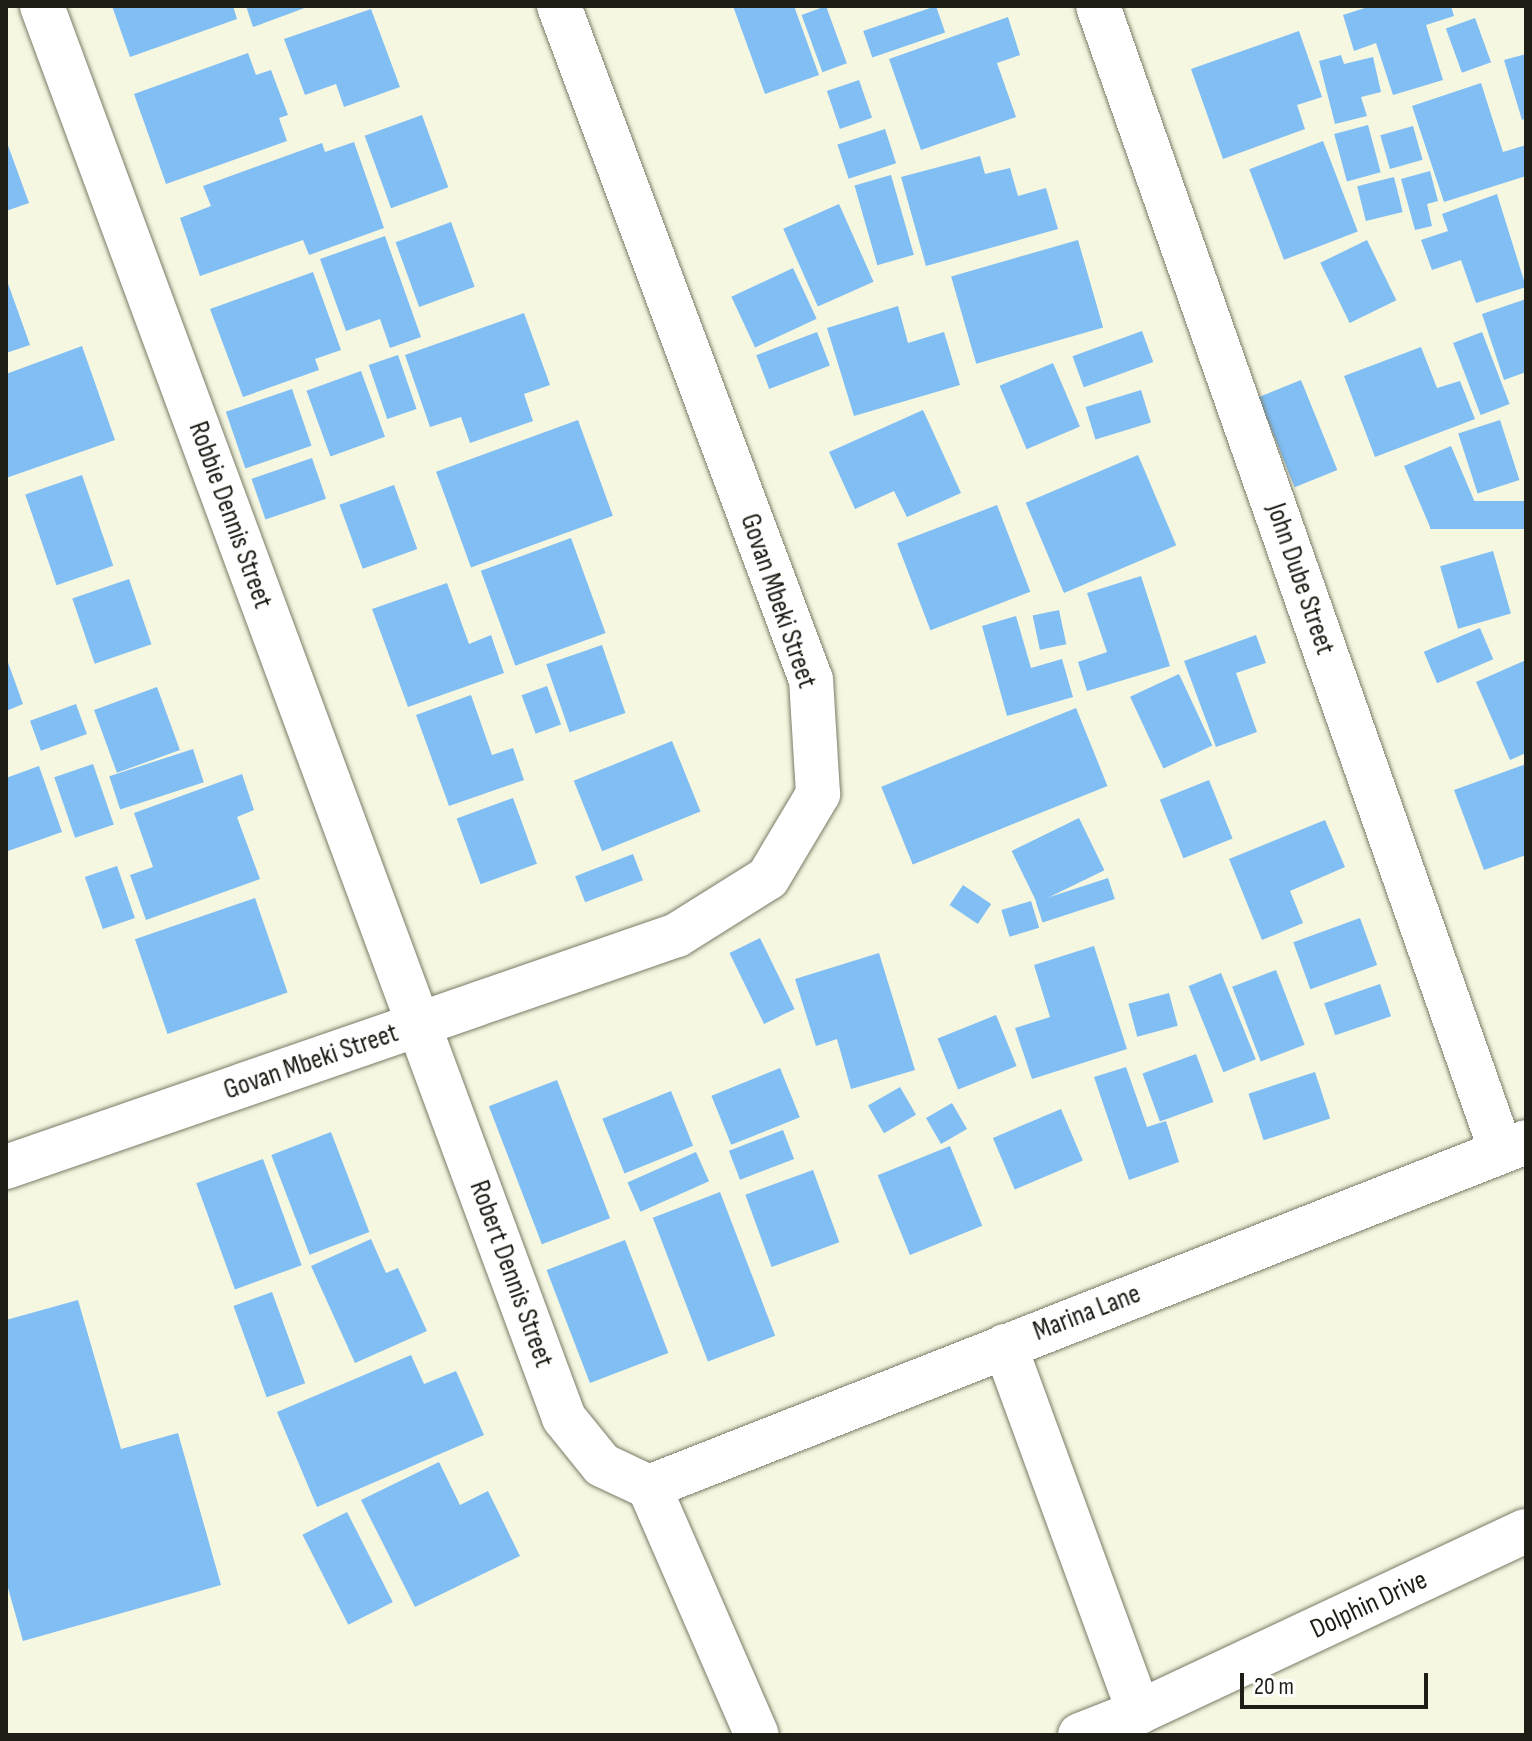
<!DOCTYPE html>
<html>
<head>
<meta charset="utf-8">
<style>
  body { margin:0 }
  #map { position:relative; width:1532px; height:1741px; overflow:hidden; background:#f6f7e1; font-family:"Sofia Sans Condensed",sans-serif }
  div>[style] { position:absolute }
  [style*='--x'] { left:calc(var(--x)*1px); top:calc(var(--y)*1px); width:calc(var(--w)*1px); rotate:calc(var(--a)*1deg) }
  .building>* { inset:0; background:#80bef4; transform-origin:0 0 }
  .roads { filter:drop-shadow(0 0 2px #7a7b67) drop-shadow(0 0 2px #7a7b67) }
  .minor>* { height:44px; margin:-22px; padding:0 22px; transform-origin:22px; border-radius:22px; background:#fff }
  span { translate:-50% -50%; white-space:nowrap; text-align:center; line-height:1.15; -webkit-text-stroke:6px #fff; paint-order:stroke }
  .street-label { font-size:28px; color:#1e1e16 }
  .frame { position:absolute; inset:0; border:8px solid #1e1e16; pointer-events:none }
  .scale { position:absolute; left:1240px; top:1673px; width:188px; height:36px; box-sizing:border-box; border:4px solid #1e1e16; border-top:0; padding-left:10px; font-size:24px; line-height:28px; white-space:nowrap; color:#1e1e16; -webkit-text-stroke:6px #fff; paint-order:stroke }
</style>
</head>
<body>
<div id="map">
  <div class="building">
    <i style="clip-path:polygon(112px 6px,233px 6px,237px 19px,130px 57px)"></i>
    <i style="clip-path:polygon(246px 6px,310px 6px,253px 27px)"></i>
    <i style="clip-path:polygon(733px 6px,794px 6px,819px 75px,765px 94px)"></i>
    <i style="left:826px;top:6px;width:61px;height:26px;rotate:70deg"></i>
    <i style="left:936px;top:6px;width:28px;height:77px;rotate:71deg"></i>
    <i style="clip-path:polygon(1371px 6px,1451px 6px,1454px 16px,1426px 25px,1443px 80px,1393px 95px,1376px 43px,1354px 51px,1343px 15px)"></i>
    <i style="clip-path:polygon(371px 9px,400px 87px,344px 107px,336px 84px,305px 95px,284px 39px)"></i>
    <i style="clip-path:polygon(1008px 17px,1020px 55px,997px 63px,1016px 117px,921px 150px,889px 59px)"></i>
    <i style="left:1475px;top:18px;width:47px;height:31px;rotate:70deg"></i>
    <i style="clip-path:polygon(1299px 31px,1322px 97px,1297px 105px,1305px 129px,1223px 159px,1191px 69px)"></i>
    <i style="clip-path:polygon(248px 53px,256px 75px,271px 70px,288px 115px,279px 118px,287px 141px,166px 184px,134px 94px)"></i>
    <i style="clip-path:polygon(1526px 54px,1526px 118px,1522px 120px,1504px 60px)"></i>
    <i style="clip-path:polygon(1341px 55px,1344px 64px,1373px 57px,1381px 92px,1361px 97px,1367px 116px,1335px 124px,1319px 61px)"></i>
    <i style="left:859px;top:80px;width:40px;height:34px;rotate:71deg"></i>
    <i style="clip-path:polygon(1481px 83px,1503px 152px,1526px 145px,1526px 176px,1444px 202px,1412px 106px)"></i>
    <i style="left:422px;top:115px;width:77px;height:61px;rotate:70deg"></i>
    <i style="left:1368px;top:125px;width:49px;height:35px;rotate:75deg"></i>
    <i style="left:1413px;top:126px;width:35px;height:34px;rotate:74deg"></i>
    <i style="left:885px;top:129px;width:36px;height:50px;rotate:72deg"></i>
    <i style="clip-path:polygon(6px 140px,29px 203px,6px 211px)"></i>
    <i style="left:1323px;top:141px;width:97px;height:79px;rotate:69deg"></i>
    <i style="clip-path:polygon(354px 142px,384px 228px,309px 255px,303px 240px,200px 276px,180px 218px,211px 206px,203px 186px,322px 143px,325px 152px)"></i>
    <i style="clip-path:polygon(980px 156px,985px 174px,1010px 168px,1018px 196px,1046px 188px,1058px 229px,926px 266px,901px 177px)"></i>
    <i style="clip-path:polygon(1430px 171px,1438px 201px,1427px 204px,1432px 226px,1415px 230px,1401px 179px)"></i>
    <i style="left:891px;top:175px;width:83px;height:38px;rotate:74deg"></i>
    <i style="left:1394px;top:177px;width:36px;height:38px;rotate:76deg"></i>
    <i style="clip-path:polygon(1497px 194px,1526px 287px,1476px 303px,1461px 260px,1432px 270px,1421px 240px,1448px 231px,1442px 214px)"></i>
    <i style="left:839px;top:204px;width:85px;height:61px;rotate:66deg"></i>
    <i style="left:451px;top:222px;width:69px;height:59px;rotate:70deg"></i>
    <i style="clip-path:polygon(385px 236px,421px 337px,390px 348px,380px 319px,346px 331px,320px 259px)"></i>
    <i style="left:1078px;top:240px;width:91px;height:132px;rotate:74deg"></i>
    <i style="left:1367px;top:240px;width:67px;height:52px;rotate:64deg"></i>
    <i style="left:793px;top:268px;width:56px;height:68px;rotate:65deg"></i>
    <i style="clip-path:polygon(313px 272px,341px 350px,315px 359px,319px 370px,243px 397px,210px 309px)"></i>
    <i style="clip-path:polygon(6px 278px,30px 345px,6px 353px)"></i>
    <i style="clip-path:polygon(1526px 299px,1526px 372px,1504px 380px,1482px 314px)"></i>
    <i style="clip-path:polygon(898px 306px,908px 343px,944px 332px,960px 385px,854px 416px,827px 328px)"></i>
    <i style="clip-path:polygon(524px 313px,550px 385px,524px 394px,533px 421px,470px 443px,461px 417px,430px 427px,405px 355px)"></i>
    <i style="left:1142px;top:331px;width:33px;height:74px;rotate:70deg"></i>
    <i style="left:817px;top:332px;width:36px;height:65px;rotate:69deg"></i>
    <i style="left:1482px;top:332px;width:77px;height:31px;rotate:69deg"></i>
    <i style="clip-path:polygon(82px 346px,115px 440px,6px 478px,6px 374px)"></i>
    <i style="clip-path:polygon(1421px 347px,1437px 388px,1460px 381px,1475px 419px,1375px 457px,1344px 376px)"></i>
    <i style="left:398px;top:355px;width:57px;height:31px;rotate:71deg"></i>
    <i style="left:1053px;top:363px;width:69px;height:58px;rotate:67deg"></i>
    <i style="left:361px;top:371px;width:70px;height:58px;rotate:70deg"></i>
    <i style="left:1301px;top:380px;width:97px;height:46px;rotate:68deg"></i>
    <i style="left:292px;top:389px;width:60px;height:70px;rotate:71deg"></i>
    <i style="left:1141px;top:390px;width:34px;height:58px;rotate:73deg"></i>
    <i style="clip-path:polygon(923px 410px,961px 493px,907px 517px,894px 491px,855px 509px,829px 452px)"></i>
    <i style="left:578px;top:420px;width:102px;height:151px;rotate:70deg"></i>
    <i style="left:1500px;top:420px;width:63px;height:44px;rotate:72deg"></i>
    <i style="left:1451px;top:446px;width:67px;height:51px;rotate:67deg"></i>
    <i style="left:1138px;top:455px;width:98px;height:122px;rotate:67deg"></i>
    <i style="left:312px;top:458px;width:43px;height:64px;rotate:71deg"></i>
    <i style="left:82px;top:475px;width:96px;height:60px;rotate:71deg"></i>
    <i style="left:394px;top:485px;width:68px;height:58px;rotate:70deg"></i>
    <i style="left:1526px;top:501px;width:28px;height:96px;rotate:90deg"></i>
    <i style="left:997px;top:505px;width:93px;height:107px;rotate:69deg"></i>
    <i style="left:571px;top:538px;width:101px;height:96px;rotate:70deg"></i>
    <i style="left:1493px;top:551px;width:65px;height:55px;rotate:74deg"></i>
    <i style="clip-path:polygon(1141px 576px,1170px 666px,1087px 691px,1078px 662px,1107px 652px,1087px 593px)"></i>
    <i style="left:129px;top:579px;width:69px;height:60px;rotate:71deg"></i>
    <i style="clip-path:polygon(447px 583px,469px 644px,491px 635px,504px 673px,408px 707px,372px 609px)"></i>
    <i style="left:1059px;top:610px;width:35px;height:27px;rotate:78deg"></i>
    <i style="clip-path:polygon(1016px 616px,1031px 668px,1062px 659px,1073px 697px,1007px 716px,982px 626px)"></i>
    <i style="left:1480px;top:628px;width:34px;height:61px;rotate:67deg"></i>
    <i style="clip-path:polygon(1256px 635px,1266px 663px,1236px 673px,1257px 732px,1216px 747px,1184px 661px)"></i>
    <i style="left:602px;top:645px;width:72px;height:59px;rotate:71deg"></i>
    <i style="clip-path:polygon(6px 657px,23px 704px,6px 711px)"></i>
    <i style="clip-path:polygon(1526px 660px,1526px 753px,1510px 760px,1476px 682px)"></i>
    <i style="left:1179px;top:674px;width:79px;height:54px;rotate:65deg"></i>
    <i style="left:547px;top:686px;width:41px;height:27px;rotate:70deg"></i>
    <i style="left:157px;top:687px;width:67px;height:67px;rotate:70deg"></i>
    <i style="clip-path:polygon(471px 695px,492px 755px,513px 748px,524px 780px,449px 806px,416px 715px)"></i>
    <i style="left:76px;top:704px;width:32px;height:49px;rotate:70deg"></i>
    <i style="left:1076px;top:708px;width:84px;height:210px;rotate:68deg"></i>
    <i style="left:672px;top:741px;width:76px;height:106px;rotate:68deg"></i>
    <i style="left:193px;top:749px;width:35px;height:88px;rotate:72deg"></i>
    <i style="left:93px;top:764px;width:64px;height:41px;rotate:71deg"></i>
    <i style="clip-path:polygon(1526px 764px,1526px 855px,1484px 870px,1454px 790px)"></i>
    <i style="clip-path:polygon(39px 766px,62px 832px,8px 851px,6px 778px)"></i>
    <i style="clip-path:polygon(242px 774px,254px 810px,237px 817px,260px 879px,146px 920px,130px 875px,153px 867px,134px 813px)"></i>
    <i style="left:1209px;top:780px;width:63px;height:53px;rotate:68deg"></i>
    <i style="left:513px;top:798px;width:70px;height:60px;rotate:70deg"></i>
    <i style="left:1079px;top:818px;width:58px;height:75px;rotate:64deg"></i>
    <i style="clip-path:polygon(1325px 820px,1345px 867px,1290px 891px,1303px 923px,1262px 940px,1229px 859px)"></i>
    <i style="left:633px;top:854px;width:28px;height:62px;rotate:69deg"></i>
    <i style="left:117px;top:866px;width:55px;height:34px;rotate:71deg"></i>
    <i style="left:1108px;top:878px;width:22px;height:76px;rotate:72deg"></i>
    <i style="left:963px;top:885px;width:34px;height:24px;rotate:34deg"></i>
    <i style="left:255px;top:898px;width:100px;height:127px;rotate:71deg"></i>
    <i style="left:1031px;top:901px;width:28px;height:31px;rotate:73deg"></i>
    <i style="left:1360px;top:918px;width:50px;height:71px;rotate:70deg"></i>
    <i style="left:760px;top:938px;width:79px;height:34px;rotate:64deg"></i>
    <i style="clip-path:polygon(1094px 946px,1127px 1049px,1032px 1079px,1015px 1028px,1050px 1017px,1034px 965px)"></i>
    <i style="clip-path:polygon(879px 953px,915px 1070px,851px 1089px,837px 1039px,816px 1046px,795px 979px)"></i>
    <i style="left:1276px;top:970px;width:80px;height:47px;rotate:69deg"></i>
    <i style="left:1221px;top:973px;width:93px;height:35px;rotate:68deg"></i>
    <i style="left:1380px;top:984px;width:34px;height:59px;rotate:71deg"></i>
    <i style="left:1169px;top:993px;width:34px;height:42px;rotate:75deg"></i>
    <i style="left:996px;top:1015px;width:55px;height:63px;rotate:68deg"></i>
    <i style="left:1196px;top:1054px;width:51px;height:57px;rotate:70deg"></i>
    <i style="clip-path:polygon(1126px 1067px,1147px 1127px,1166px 1121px,1179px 1162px,1129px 1180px,1094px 1077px)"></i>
    <i style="left:780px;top:1068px;width:53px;height:74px;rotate:68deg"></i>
    <i style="left:1315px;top:1072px;width:49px;height:70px;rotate:72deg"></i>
    <i style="left:557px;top:1080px;width:148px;height:73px;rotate:69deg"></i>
    <i style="left:900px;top:1087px;width:32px;height:37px;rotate:60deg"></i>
    <i style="left:671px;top:1091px;width:59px;height:74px;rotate:68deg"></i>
    <i style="left:952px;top:1103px;width:30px;height:30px;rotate:60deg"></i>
    <i style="left:1061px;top:1109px;width:56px;height:74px;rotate:67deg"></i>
    <i style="left:783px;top:1130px;width:31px;height:58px;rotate:69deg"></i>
    <i style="left:331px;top:1132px;width:107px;height:64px;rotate:69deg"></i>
    <i style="left:950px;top:1146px;width:86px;height:78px;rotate:68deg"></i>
    <i style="left:696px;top:1152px;width:32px;height:75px;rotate:66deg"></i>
    <i style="left:263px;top:1159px;width:113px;height:71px;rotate:70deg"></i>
    <i style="left:813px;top:1170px;width:77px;height:72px;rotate:70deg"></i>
    <i style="left:720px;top:1192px;width:154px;height:72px;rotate:69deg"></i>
    <i style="clip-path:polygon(371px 1239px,386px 1273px,398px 1268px,427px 1331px,355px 1363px,311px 1266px)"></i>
    <i style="left:625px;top:1240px;width:121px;height:84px;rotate:69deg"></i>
    <i style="left:272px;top:1292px;width:97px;height:41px;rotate:70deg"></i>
    <i style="clip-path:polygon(78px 1300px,121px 1449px,178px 1433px,221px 1585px,23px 1641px,6px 1581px,6px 1320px)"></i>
    <i style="clip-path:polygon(411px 1355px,424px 1384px,456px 1371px,484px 1435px,317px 1507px,277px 1412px)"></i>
    <i style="clip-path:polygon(439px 1462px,460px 1505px,488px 1491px,520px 1556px,415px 1607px,361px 1500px)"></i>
    <i style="left:347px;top:1512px;width:101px;height:50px;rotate:63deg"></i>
  </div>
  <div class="roads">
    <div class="minor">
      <i style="--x:42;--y:6;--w:1505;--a:69.71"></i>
      <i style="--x:564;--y:1418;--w:60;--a:51"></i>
      <i style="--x:602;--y:1465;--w:52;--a:25.1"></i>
      <i style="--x:1098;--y:6;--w:1214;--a:70.61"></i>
      <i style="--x:6;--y:1167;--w:710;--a:-19.07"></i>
      <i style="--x:677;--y:935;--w:107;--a:-32.1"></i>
      <i style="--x:768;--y:878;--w:98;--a:-59.2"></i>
      <i style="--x:818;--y:794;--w:114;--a:-93.5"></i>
      <i style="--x:811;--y:680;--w:720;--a:-110.5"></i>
      <i style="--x:1005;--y:1346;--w:390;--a:69.9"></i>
      <i style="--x:649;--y:1487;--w:942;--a:-21.47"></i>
      <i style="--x:649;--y:1487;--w:270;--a:66.5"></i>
      <i style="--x:1080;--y:1735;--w:63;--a:-21.3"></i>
      <i style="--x:1139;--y:1712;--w:427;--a:-25.1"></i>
    </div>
  </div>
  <div class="street-label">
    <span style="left:230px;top:515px;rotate:70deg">Robbie Dennis Street</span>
    <span style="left:1300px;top:579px;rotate:71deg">John Dube Street</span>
    <span style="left:778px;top:601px;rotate:71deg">Govan Mbeki Street</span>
    <span style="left:311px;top:1062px;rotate:-19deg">Govan Mbeki Street</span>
    <span style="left:511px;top:1274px;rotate:70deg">Robert Dennis Street</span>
    <span style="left:1087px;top:1313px;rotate:-21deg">Marina Lane</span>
    <span style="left:1369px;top:1605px;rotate:-25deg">Dolphin Drive</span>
  </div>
  <div class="frame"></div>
  <div class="scale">20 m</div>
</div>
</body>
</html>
